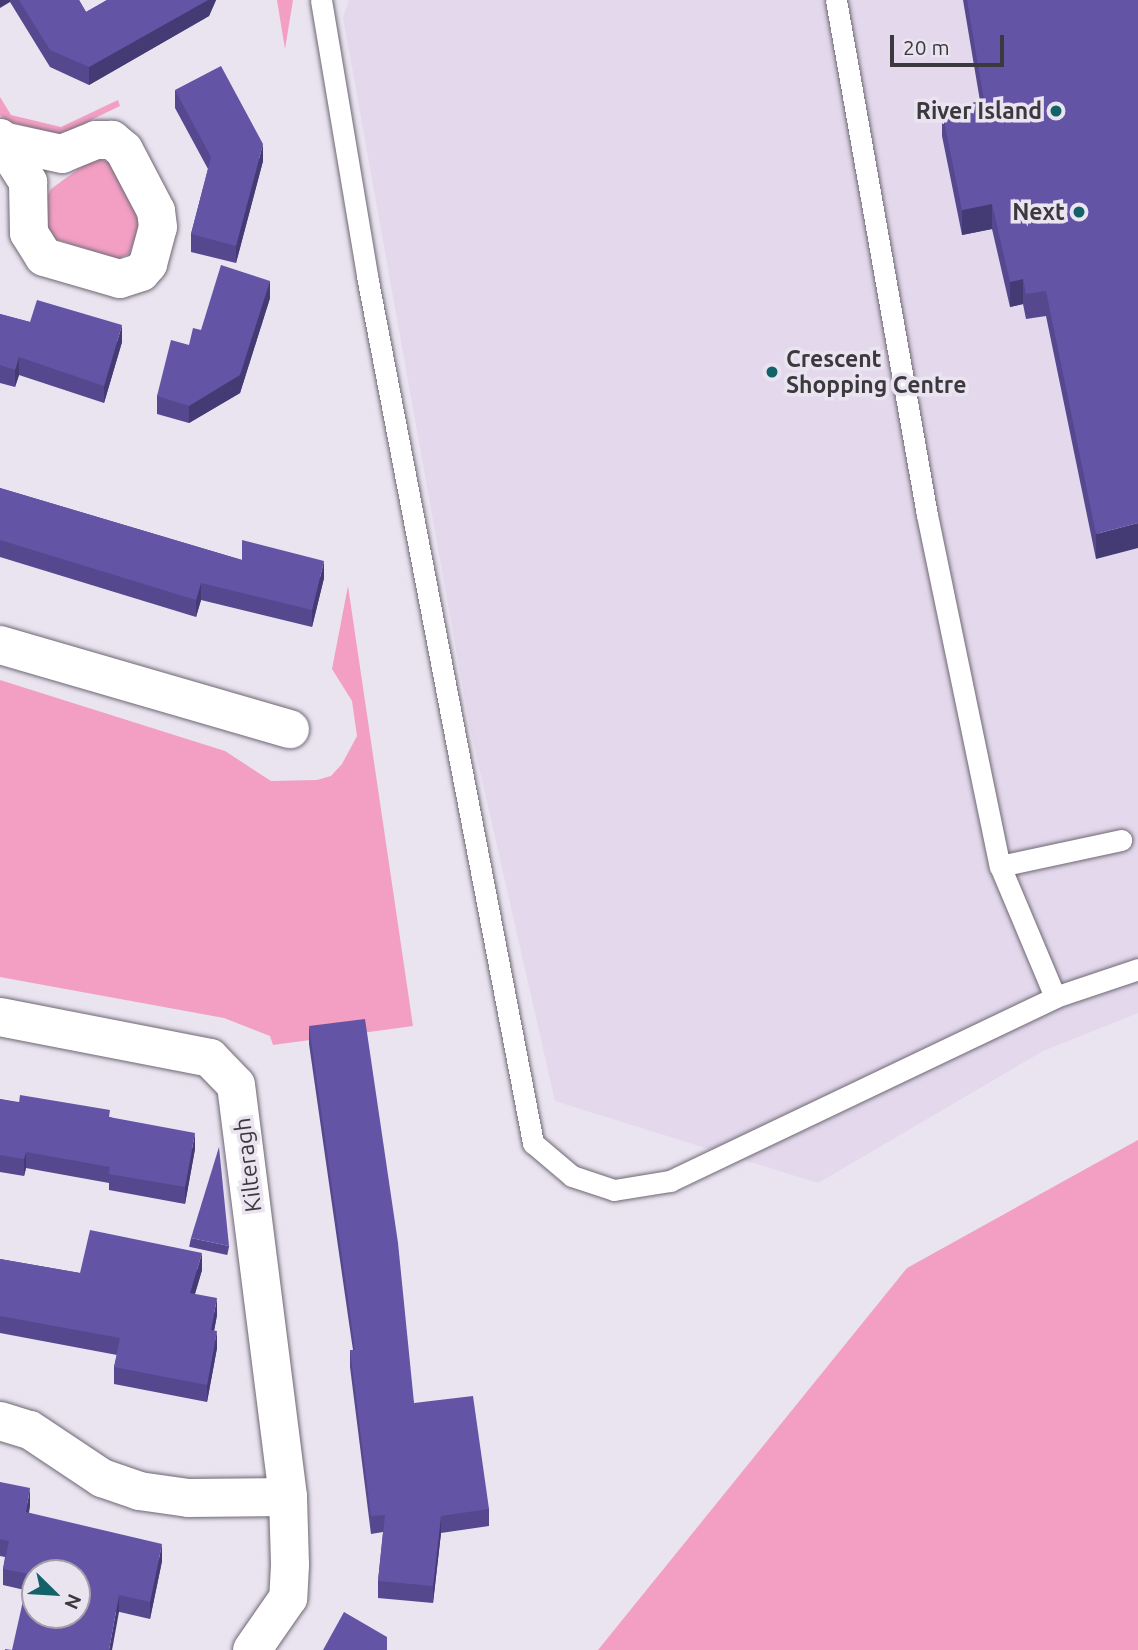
<!DOCTYPE html>
<html>
<head>
<meta charset="utf-8">
<style>
  body { margin:0 }
  #map { position:relative; width:1138px; height:1650px; overflow:hidden; background:#eae3f0; font-family:Ubuntu,sans-serif }
  div>[style] { position:absolute }
  [style*='--x'] { left:calc(var(--x)*1px); top:calc(var(--y)*1px); width:calc(var(--w)*1px); rotate:calc(var(--a)*1deg) }
  .built>* { inset:0; background:#e3d8ec }
  .green>* { inset:0; background:#f29fc3 }
  .roads { filter:drop-shadow(0 0 2px #6e6873) drop-shadow(0 0 2px #6e6873) }
  .service>* { height:21px; margin:-10.5px; padding:0 10.5px; transform-origin:10.5px; border-radius:10.5px; background:#fff }
  .minor>* { height:38px; margin:-19px; padding:0 19px; transform-origin:19px; border-radius:19px; background:#fff }
  .wall>* { inset:0; background:#55488f; transform-origin:0 0 }
  .shaded-wall>* { inset:0; background:#453b74 }
  .building>* { inset:0; background:#6354a6 }
  .dots>* { width:19px; height:19px; translate:-50% -50%; box-sizing:border-box; border:4px solid #eae3f0; border-radius:50% }
  span { translate:-50% -50%; white-space:nowrap; text-align:center; line-height:1.15; -webkit-text-stroke:7px #eae3f0; paint-order:stroke }
  .poi-label { font-size:23px; color:#3c393e; font-weight:700 }
  .right { translate:-100% -50%; text-align:right }
  .left { translate:0 -50%; text-align:left }
  .street-label { font-size:23px; color:#3c393e }
  .north { position:absolute; left:21px; top:1559px; width:70px; height:70px; box-sizing:border-box; background:#eae3f0; border:2px solid #a49fa9; border-radius:50%; rotate:114deg; font-size:19px; font-weight:700; line-height:28px; text-align:center; color:#3c393e }
  .north::after { content:''; display:block; margin:auto; width:24px; height:32px; background:#13626a; clip-path:polygon(50% 0,100% 100%,50% 72%,0 100%) }
  .scale { position:absolute; left:890px; top:35px; width:114px; height:32px; box-sizing:border-box; border:4px solid #3c393e; border-top:0; padding-left:9px; font-size:21px; line-height:24px; white-space:nowrap; color:#3c393e; -webkit-text-stroke:5px #eae3f0; paint-order:stroke }
</style>
</head>
<body>
<div id="map">
  <div class="built">
    <i style="clip-path:polygon(349px 0,1138px 0,1138px 1013px,1043px 1051px,818px 1183px,555px 1101px,470px 727px,343px 17px)"></i>
  </div>
  <div class="green">
    <i style="clip-path:polygon(277px 0,293px 0,285px 49px)"></i>
    <i style="clip-path:polygon(0 97px,11px 115px,61px 127px,118px 100px,120px 106px,60px 135px,7px 121px,0 115px)"></i>
    <i style="clip-path:polygon(100px 159px,113px 164px,141px 222px,130px 253px,118px 259px,49px 237px,44px 202px,51px 189px,88px 162px)"></i>
    <i style="clip-path:polygon(348px 586px,413px 1026px,273px 1045px,270px 1036px,224px 1018px,0 977px,0 680px,225px 751px,271px 781px,317px 780px,331px 776px,342px 764px,357px 736px,352px 701px,332px 669px)"></i>
    <i style="clip-path:polygon(1138px 1140px,1138px 1650px,598px 1650px,907px 1268px)"></i>
  </div>
  <div class="roads">
    <div class="service">
      <i style="--x:321;--y:0;--w:280;--a:80.5"></i>
      <i style="--x:367;--y:276;--w:883;--a:79.16"></i>
      <i style="--x:533;--y:1143;--w:51;--a:40.2"></i>
      <i style="--x:572;--y:1176;--w:44;--a:18.4"></i>
      <i style="--x:614;--y:1190;--w:57;--a:-9.1"></i>
      <i style="--x:670;--y:1181;--w:427;--a:-25.5"></i>
      <i style="--x:836;--y:0;--w:523;--a:79.98"></i>
      <i style="--x:927;--y:515;--w:359;--a:78.3"></i>
      <i style="--x:1000;--y:866;--w:142;--a:67.2"></i>
      <i style="--x:1055;--y:997;--w:88;--a:-18.6"></i>
      <i style="--x:1000;--y:866;--w:124;--a:-12.1"></i>
    </div>
    <div class="minor">
      <i style="--x:0;--y:138;--w:4;--a:56"></i>
      <i style="--x:2;--y:141;--w:49;--a:57.6"></i>
      <i style="--x:28;--y:182;--w:51;--a:88.9"></i>
      <i style="--x:29;--y:233;--w:28;--a:58"></i>
      <i style="--x:44;--y:257;--w:79;--a:16.1"></i>
      <i style="--x:120;--y:279;--w:22;--a:-18"></i>
      <i style="--x:141;--y:272;--w:11;--a:-49"></i>
      <i style="--x:148;--y:264;--w:38;--a:-75"></i>
      <i style="--x:158;--y:227;--w:16;--a:-97"></i>
      <i style="--x:156;--y:211;--w:69;--a:-117.7"></i>
      <i style="--x:124;--y:150;--w:16;--a:-140"></i>
      <i style="--x:112;--y:140;--w:16;--a:180"></i>
      <i style="--x:96;--y:140;--w:37;--a:158"></i>
      <i style="--x:62;--y:154;--w:61;--a:-167.8"></i>
      <i style="--x:0;--y:645;--w:302;--a:16.2"></i>
      <i style="--x:0;--y:1017;--w:214;--a:11"></i>
      <i style="--x:210;--y:1058;--w:37;--a:46"></i>
      <i style="--x:236;--y:1085;--w:415;--a:82.8"></i>
      <i style="--x:288;--y:1497;--w:68;--a:88.3"></i>
      <i style="--x:290;--y:1565;--w:33;--a:93"></i>
      <i style="--x:288;--y:1598;--w:63;--a:124.7"></i>
      <i style="--x:0;--y:1421;--w:31;--a:17"></i>
      <i style="--x:30;--y:1430;--w:87;--a:33.7"></i>
      <i style="--x:102;--y:1478;--w:39;--a:19"></i>
      <i style="--x:139;--y:1491;--w:50;--a:8"></i>
      <i style="--x:189;--y:1498;--w:99;--a:-0.6"></i>
    </div>
  </div>
  <div class="wall">
    <i style="clip-path:polygon(0 0,79px 0,86px 12px,107px 0,216px 0,209px 16px,89px 85px,50px 67px,10px 2px)"></i>
    <i style="clip-path:polygon(963px 0,1138px 0,1096px 559px,1046px 316px,1026px 319px,1023px 304px,1010px 307px,992px 229px,962px 235px,942px 136px,942px 111px,980px 101px)"></i>
    <i style="clip-path:polygon(175px 90px,263px 161px,236px 263px,191px 252px,191px 234px,208px 169px,175px 108px)"></i>
    <i style="clip-path:polygon(270px 298px,240px 393px,189px 423px,157px 414px,157px 396px,189px 345px,201px 330px)"></i>
    <i style="clip-path:polygon(0 314px,30px 322px,122px 342px,104px 403px,19px 375px,15px 387px,0 383px)"></i>
    <i style="clip-path:polygon(0 488px,242px 560px,324px 578px,312px 627px,201px 600px,196px 617px,0 557px)"></i>
    <i style="clip-path:polygon(309px 1026px,414px 1403px,489px 1509px,489px 1526px,441px 1533px,433px 1603px,378px 1598px,378px 1581px,383px 1532px,371px 1534px,350px 1367px,350px 1350px,353px 1350px,349px 1323px,309px 1044px)"></i>
    <i style="clip-path:polygon(0 1099px,110px 1117px,195px 1149px,185px 1204px,109px 1190px,109px 1183px,26px 1168px,24px 1176px,0 1172px)"></i>
    <i style="left:191px;top:1238px;width:39px;height:9px;rotate:12deg"></i>
    <i style="clip-path:polygon(0 1259px,80px 1273px,202px 1270px,195px 1294px,217px 1315px,214px 1331px,217px 1348px,207px 1402px,114px 1384px,114px 1367px,117px 1355px,0 1333px)"></i>
    <i style="clip-path:polygon(0 1482px,30px 1505px,29px 1513px,162px 1561px,150px 1619px,3px 1585px,3px 1569px,5px 1557px,0 1556px)"></i>
  </div>
  <div class="shaded-wall">
    <i style="clip-path:polygon(0 0,10px 0,10px 2px,0 8px)"></i>
    <i style="clip-path:polygon(208px 0,216px 0,209px 16px,89px 85px,89px 67px)"></i>
    <i style="clip-path:polygon(263px 144px,263px 161px,236px 263px,236px 246px)"></i>
    <i style="clip-path:polygon(992px 204px,992px 229px,962px 235px,962px 210px)"></i>
    <i style="clip-path:polygon(1023px 279px,1023px 304px,1010px 307px,1010px 282px)"></i>
    <i style="clip-path:polygon(270px 281px,270px 298px,240px 393px,189px 423px,189px 406px)"></i>
    <i style="clip-path:polygon(122px 325px,122px 342px,104px 403px,104px 386px)"></i>
    <i style="clip-path:polygon(19px 357px,19px 375px,15px 387px,15px 370px)"></i>
    <i style="clip-path:polygon(1138px 523px,1138px 548px,1096px 559px,1096px 534px)"></i>
    <i style="clip-path:polygon(324px 561px,324px 578px,312px 627px,312px 610px)"></i>
    <i style="clip-path:polygon(201px 583px,201px 600px,196px 617px,196px 600px)"></i>
    <i style="clip-path:polygon(195px 1133px,195px 1149px,185px 1204px,185px 1187px)"></i>
    <i style="clip-path:polygon(26px 1152px,26px 1168px,24px 1176px,24px 1159px)"></i>
    <i style="clip-path:polygon(202px 1253px,202px 1270px,190px 1310px,190px 1293px)"></i>
    <i style="clip-path:polygon(217px 1298px,217px 1315px,211px 1347px,211px 1330px)"></i>
    <i style="clip-path:polygon(217px 1331px,217px 1348px,207px 1402px,207px 1385px)"></i>
    <i style="clip-path:polygon(30px 1488px,30px 1505px,26px 1529px,26px 1512px)"></i>
    <i style="clip-path:polygon(441px 1516px,441px 1533px,433px 1603px,433px 1586px)"></i>
    <i style="clip-path:polygon(162px 1544px,162px 1561px,150px 1619px,150px 1602px)"></i>
    <i style="clip-path:polygon(119px 1595px,119px 1612px,112px 1650px,109px 1650px)"></i>
  </div>
  <div class="building">
    <i style="clip-path:polygon(19px 0,79px 0,86px 12px,107px 0,208px 0,89px 67px,50px 50px)"></i>
    <i style="clip-path:polygon(967px 0,1138px 0,1138px 523px,1096px 534px,1046px 291px,1026px 294px,1023px 279px,1010px 282px,992px 204px,962px 210px,942px 111px,984px 100px)"></i>
    <i style="clip-path:polygon(221px 66px,263px 144px,236px 246px,191px 234px,211px 157px,175px 90px)"></i>
    <i style="clip-path:polygon(221px 265px,270px 281px,240px 375px,189px 406px,157px 396px,171px 340px,189px 345px,193px 328px,201px 330px)"></i>
    <i style="clip-path:polygon(37px 300px,122px 325px,104px 386px,19px 357px,15px 370px,0 365px,0 314px,30px 322px)"></i>
    <i style="clip-path:polygon(0 488px,242px 560px,242px 540px,324px 561px,312px 610px,201px 583px,196px 600px,0 540px)"></i>
    <i style="clip-path:polygon(365px 1019px,398px 1243px,414px 1403px,473px 1396px,489px 1509px,441px 1516px,433px 1586px,378px 1581px,385px 1515px,371px 1516px,350px 1350px,355px 1350px,349px 1306px,309px 1026px)"></i>
    <i style="clip-path:polygon(20px 1095px,110px 1110px,109px 1117px,195px 1133px,185px 1187px,109px 1174px,110px 1167px,26px 1152px,24px 1159px,0 1155px,0 1099px,19px 1103px)"></i>
    <i style="clip-path:polygon(219px 1147px,229px 1246px,191px 1238px)"></i>
    <i style="clip-path:polygon(90px 1230px,202px 1253px,190px 1293px,217px 1298px,211px 1330px,217px 1331px,207px 1385px,114px 1367px,120px 1338px,0 1316px,0 1259px,80px 1273px)"></i>
    <i style="clip-path:polygon(evenodd,0 1482px,30px 1488px,26px 1512px,162px 1544px,150px 1602px,119px 1595px,109px 1650px,5px 1650px,5px 1649px,12px 1650px,29px 1574px,3px 1569px,9px 1541px,0 1539px,0 1482px,35px 1573px,77px 1573px,77px 1615px,35px 1615px,35px 1573px)"></i>
    <i style="clip-path:polygon(344px 1612px,387px 1637px,387px 1650px,323px 1650px)"></i>
  </div>
  <div class="dots">
    <i style="left:1056px;top:111px;background:#13626a"></i>
    <i style="left:1079px;top:212px;background:#13626a"></i>
    <i style="left:772px;top:372px;background:#13626a"></i>
  </div>
  <div class="poi-label">
    <span class="right" style="left:1042px;top:111px">River Island</span>
    <span class="right" style="left:1065px;top:212px">Next</span>
    <span class="left" style="left:786px;top:372px">Crescent<br>Shopping Centre</span>
  </div>
  <div class="street-label">
    <span style="left:248px;top:1165px;rotate:-97deg">Kilteragh</span>
  </div>
  <div class="north">N</div>
  <div class="scale">20 m</div>
</div>
</body>
</html>
